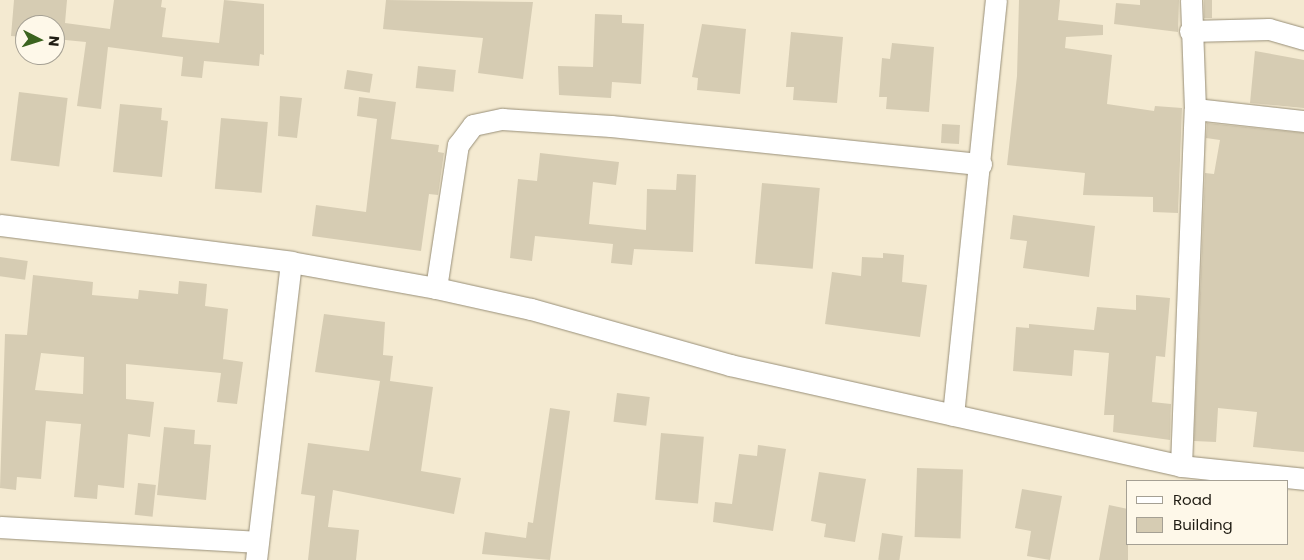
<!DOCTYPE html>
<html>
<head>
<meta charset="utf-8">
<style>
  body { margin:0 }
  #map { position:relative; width:1304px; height:560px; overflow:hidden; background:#f4ead1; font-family:Poppins,sans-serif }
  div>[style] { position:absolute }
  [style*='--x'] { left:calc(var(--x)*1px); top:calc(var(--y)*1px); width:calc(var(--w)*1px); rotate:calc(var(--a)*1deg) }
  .building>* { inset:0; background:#d6ccb3; transform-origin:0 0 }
  .roads { filter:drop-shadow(0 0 1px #988f78) drop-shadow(0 0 1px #988f78) }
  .minor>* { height:21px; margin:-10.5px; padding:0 10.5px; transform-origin:10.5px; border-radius:10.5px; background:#fff }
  span { translate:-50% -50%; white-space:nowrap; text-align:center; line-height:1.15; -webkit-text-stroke:4.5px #fef8e9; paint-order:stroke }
  .legend { position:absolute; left:1126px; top:480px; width:162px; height:65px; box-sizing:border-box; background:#fef8e9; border:1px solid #a5a094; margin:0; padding:6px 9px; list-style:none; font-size:15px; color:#201d14 }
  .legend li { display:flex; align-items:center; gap:10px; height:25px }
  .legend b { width:25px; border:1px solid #a5a094 }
  .north { position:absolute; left:15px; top:15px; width:50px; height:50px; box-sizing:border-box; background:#fef8e9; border:1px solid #a5a094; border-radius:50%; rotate:95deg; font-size:14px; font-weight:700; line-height:20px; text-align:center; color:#201d14 }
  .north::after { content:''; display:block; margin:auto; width:18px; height:22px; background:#3b631e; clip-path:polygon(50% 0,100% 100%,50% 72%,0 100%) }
</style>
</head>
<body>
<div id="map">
  <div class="building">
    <i style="clip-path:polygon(14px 0,67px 0,65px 23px,110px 29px,114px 0,162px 0,161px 7px,166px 8px,162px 37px,219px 43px,224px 0,264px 4px,264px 55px,260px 54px,259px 66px,204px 61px,202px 78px,181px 76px,183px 57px,108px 47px,101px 109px,77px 106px,86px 42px,55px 39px,55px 25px,25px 25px,25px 37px,11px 36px)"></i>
    <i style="clip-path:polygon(386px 0,533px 2px,523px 79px,478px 73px,483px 38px,383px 29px)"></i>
    <i style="clip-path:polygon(1019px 0,1060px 0,1058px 20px,1103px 25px,1103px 35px,1066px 37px,1065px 48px,1112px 55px,1107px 104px,1154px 111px,1155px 106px,1182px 108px,1178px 213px,1153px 212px,1153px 197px,1083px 195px,1085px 173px,1007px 165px,1017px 76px)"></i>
    <i style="clip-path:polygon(1140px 0,1179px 0,1178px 32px,1114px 24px,1116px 3px,1140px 5px)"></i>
    <i style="left:1204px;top:0;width:8px;height:18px"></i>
    <i style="clip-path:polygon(595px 14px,622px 15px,622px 23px,644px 24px,641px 84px,612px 82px,611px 98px,559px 95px,558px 66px,593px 67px)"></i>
    <i style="clip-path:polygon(702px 24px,746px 29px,740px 94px,697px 90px,698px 78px,692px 77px)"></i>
    <i style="clip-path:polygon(791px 32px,843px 37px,837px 103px,793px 100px,794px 87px,786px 87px)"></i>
    <i style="clip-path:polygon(892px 43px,934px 47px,929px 112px,886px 109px,887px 97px,879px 97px,882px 58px,890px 59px)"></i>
    <i style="clip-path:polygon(1255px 51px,1304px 60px,1304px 108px,1250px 103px)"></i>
    <i style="left:418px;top:66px;width:38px;height:22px;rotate:6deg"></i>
    <i style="left:347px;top:70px;width:26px;height:19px;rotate:9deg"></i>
    <i style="left:19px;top:92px;width:49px;height:69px;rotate:7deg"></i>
    <i style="clip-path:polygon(280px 96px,302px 98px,297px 138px,278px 136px)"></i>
    <i style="clip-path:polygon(359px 97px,396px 102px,391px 139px,439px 145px,438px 152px,444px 153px,438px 195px,429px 194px,421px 251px,312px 236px,316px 205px,366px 212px,377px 119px,357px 116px)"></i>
    <i style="clip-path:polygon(120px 104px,162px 108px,161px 120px,168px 121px,162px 177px,113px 172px)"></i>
    <i style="left:221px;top:118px;width:47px;height:71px;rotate:5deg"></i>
    <i style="clip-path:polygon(1207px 123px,1304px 133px,1304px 452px,1253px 447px,1257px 412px,1218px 408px,1216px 442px,1194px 441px,1205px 173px,1214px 174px,1220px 140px,1206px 138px)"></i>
    <i style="left:942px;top:124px;width:18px;height:19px;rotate:3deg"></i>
    <i style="clip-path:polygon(540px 153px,619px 162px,616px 185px,593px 182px,589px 224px,646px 230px,647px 189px,676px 190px,677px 174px,696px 175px,693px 252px,634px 249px,632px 265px,611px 263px,613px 244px,535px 236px,532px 261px,510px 258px,518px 179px,537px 181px)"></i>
    <i style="left:762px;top:183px;width:58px;height:81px;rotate:5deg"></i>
    <i style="clip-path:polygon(1013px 215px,1095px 226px,1089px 277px,1023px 268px,1027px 241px,1010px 239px)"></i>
    <i style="clip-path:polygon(883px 253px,904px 255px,902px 282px,927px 285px,920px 337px,825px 324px,832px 272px,861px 276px,862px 257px,883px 258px)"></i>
    <i style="left:0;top:257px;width:28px;height:19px;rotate:8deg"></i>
    <i style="clip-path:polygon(evenodd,33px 275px,93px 282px,92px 295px,138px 299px,139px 290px,178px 294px,179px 281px,207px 284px,205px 306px,228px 309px,222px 369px,223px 359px,243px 362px,237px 404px,217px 402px,221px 373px,126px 364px,126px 399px,154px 402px,150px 437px,128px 434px,124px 488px,98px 485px,97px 499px,74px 497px,81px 424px,46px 421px,41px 479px,17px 477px,16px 490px,0 488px,5px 334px,27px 335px,33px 275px,41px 353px,84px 357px,83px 394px,35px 390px,41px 353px)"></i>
    <i style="clip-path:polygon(1136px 295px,1170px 298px,1165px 357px,1156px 356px,1152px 402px,1171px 404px,1170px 440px,1113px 432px,1114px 415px,1104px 415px,1109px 353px,1074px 350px,1072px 376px,1013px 371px,1016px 327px,1029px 328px,1029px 324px,1094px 330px,1097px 307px,1136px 310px)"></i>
    <i style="clip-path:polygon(324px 314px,385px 322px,383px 355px,393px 356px,390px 381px,433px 387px,421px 471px,461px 478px,454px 514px,333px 490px,328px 527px,359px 530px,356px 560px,308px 560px,315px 496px,301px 494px,308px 443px,369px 451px,380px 381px,315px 372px)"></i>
    <i style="left:617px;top:393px;width:33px;height:29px;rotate:7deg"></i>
    <i style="clip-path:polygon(550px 408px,570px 411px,550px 560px,482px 554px,485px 532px,526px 538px,528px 522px,533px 523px)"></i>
    <i style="clip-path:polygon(164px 427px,195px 430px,194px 444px,211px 445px,206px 500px,157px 495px)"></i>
    <i style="left:661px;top:433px;width:43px;height:67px;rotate:5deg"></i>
    <i style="clip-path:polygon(758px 445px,786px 449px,773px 531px,713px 522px,715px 502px,732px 504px,739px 454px,757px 456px)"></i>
    <i style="left:917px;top:468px;width:46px;height:69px;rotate:2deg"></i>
    <i style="clip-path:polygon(819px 472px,866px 479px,855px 542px,824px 537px,826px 524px,811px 521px)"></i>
    <i style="left:138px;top:483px;width:18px;height:32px;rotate:6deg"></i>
    <i style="clip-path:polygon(1022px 489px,1062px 496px,1050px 560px,1027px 556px,1031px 531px,1015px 528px)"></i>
    <i style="clip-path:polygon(1109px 505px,1128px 509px,1128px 560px,1099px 560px)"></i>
    <i style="left:882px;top:533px;width:21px;height:27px;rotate:8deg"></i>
  </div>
  <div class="roads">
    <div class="minor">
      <i style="--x:1190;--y:31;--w:79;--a:-1.5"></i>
      <i style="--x:1269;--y:29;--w:36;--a:16"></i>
      <i style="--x:1195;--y:109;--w:110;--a:6.3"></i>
      <i style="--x:0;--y:225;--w:293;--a:7.2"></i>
      <i style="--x:291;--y:262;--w:147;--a:10.2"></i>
      <i style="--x:436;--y:288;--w:97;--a:12.5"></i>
      <i style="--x:531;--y:309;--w:207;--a:15.7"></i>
      <i style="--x:730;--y:365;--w:462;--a:12.6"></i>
      <i style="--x:1181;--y:466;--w:124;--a:6"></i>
      <i style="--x:436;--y:288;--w:145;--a:-81.3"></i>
      <i style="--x:458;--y:145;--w:25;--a:-53"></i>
      <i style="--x:473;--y:125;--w:30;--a:-12"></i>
      <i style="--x:502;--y:119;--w:109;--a:3.7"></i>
      <i style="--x:611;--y:126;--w:372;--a:5.9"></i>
      <i style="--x:953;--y:415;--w:417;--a:-84.1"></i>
      <i style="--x:1181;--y:466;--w:357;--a:-87.8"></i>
      <i style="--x:1195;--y:109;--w:109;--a:-92.1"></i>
      <i style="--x:0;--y:527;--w:258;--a:3.3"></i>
      <i style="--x:256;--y:560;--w:300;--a:-83.3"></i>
    </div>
  </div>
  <ul class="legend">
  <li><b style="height:6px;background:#fff"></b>Road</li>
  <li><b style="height:14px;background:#d6ccb3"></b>Building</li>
  </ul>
  <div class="north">N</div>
</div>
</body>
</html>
